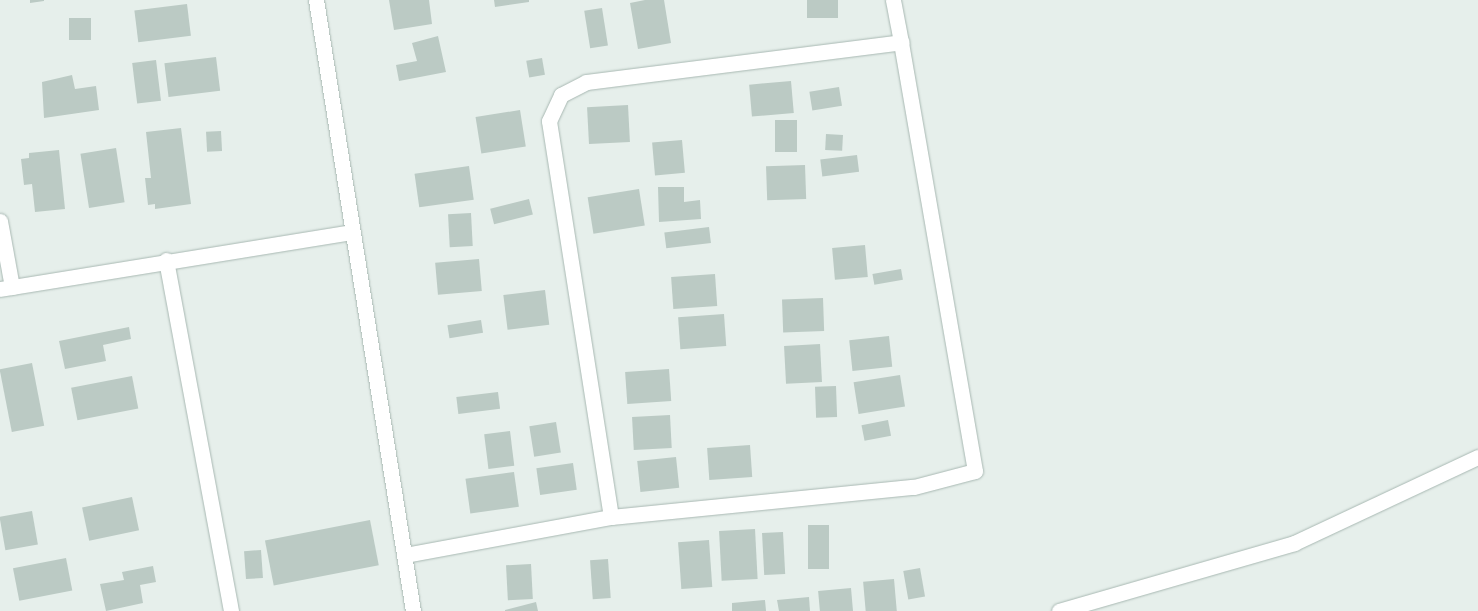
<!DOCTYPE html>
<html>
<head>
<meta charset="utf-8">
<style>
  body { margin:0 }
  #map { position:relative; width:1478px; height:611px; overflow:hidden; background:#e6efeb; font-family:"PT Sans Narrow",sans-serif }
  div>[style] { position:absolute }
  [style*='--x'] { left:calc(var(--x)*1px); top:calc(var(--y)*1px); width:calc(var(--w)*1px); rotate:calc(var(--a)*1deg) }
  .building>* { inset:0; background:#bbcac4; transform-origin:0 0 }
  .roads { filter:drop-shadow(0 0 1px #a8b8b2) drop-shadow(0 0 1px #a8b8b2) }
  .street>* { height:15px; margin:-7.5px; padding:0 7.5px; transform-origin:7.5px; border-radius:7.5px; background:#fff }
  span { translate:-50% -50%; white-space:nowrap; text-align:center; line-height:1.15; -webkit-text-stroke:5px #f7fbf9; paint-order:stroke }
</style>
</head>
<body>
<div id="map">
  <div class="building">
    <i style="clip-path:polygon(30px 0,44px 0,44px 1px,30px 3px)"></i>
    <i style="clip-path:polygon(389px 0,429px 0,432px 24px,394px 30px)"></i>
    <i style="clip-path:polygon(494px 0,529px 0,529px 2px,495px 7px)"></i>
    <i style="clip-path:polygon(645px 0,664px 0,671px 43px,638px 49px,630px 3px)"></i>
    <i style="left:807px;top:0;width:31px;height:18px"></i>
    <i style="left:187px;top:4px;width:32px;height:53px;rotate:83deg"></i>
    <i style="left:602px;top:8px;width:38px;height:18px;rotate:81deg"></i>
    <i style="left:69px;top:18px;width:22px;height:22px"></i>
    <i style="clip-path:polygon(438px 36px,446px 72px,399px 81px,396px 65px,417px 61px,412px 43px)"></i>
    <i style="left:216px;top:57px;width:34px;height:52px;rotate:83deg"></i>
    <i style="left:542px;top:58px;width:17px;height:16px;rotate:80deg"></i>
    <i style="left:156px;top:60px;width:41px;height:24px;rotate:83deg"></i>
    <i style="clip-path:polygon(72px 75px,75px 89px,96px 86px,99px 110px,44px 118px,42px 82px)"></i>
    <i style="left:791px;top:81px;width:32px;height:42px;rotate:85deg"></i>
    <i style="left:839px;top:87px;width:19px;height:30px;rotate:81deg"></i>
    <i style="left:628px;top:105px;width:37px;height:41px;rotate:87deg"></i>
    <i style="left:520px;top:110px;width:37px;height:45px;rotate:81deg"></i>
    <i style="left:775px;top:120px;width:22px;height:32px"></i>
    <i style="clip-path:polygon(181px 128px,191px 204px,155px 209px,155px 204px,148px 205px,145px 178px,151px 178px,146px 132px)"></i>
    <i style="left:221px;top:131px;width:20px;height:15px;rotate:87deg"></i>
    <i style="left:826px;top:134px;width:17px;height:16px;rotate:3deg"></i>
    <i style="left:682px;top:140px;width:33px;height:30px;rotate:85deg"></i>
    <i style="left:116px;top:148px;width:55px;height:36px;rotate:81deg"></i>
    <i style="clip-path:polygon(59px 150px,65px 209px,35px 212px,32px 184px,24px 185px,21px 159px,29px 158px,29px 153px)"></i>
    <i style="left:857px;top:155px;width:17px;height:37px;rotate:83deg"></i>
    <i style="left:805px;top:165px;width:34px;height:39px;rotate:88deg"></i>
    <i style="left:469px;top:166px;width:34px;height:55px;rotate:82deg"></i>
    <i style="clip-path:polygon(658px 187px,684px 187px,684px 202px,700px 200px,701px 219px,659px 222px)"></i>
    <i style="left:639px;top:189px;width:37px;height:52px;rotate:81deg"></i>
    <i style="left:529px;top:199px;width:16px;height:40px;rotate:76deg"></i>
    <i style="left:471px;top:213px;width:33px;height:23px;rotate:87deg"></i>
    <i style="left:709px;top:227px;width:16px;height:45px;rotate:83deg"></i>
    <i style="left:865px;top:245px;width:32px;height:33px;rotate:85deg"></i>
    <i style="left:479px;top:259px;width:32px;height:44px;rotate:85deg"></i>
    <i style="left:901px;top:269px;width:11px;height:29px;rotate:80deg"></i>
    <i style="left:715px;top:274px;width:32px;height:44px;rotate:86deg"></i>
    <i style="left:545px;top:290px;width:35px;height:42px;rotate:83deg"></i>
    <i style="left:823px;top:298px;width:33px;height:41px;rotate:88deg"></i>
    <i style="left:724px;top:314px;width:32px;height:46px;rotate:86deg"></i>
    <i style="left:481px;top:320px;width:13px;height:34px;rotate:81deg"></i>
    <i style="clip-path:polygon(129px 327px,131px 339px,103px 345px,106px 361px,65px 369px,59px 341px)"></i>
    <i style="left:889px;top:336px;width:31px;height:40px;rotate:84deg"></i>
    <i style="left:820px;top:344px;width:38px;height:36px;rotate:87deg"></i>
    <i style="left:32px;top:363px;width:64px;height:33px;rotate:79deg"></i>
    <i style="left:669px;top:369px;width:32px;height:44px;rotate:86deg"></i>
    <i style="left:900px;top:375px;width:32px;height:47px;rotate:81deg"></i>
    <i style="left:132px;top:376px;width:33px;height:62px;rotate:79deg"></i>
    <i style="left:836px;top:386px;width:31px;height:21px;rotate:88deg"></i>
    <i style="left:498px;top:392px;width:17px;height:42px;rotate:83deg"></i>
    <i style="left:670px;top:415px;width:33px;height:38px;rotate:87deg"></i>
    <i style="left:888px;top:420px;width:16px;height:27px;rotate:79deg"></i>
    <i style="left:556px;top:422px;width:31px;height:27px;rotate:81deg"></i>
    <i style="left:510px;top:431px;width:35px;height:26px;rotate:83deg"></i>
    <i style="left:750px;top:445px;width:32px;height:43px;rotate:86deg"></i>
    <i style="left:676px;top:457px;width:31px;height:39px;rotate:84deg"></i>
    <i style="left:573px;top:463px;width:27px;height:37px;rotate:82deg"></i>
    <i style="left:514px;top:472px;width:35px;height:49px;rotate:82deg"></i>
    <i style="left:132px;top:497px;width:34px;height:51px;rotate:78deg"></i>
    <i style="left:32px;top:511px;width:34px;height:33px;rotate:80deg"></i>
    <i style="left:370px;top:520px;width:46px;height:107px;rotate:79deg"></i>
    <i style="left:808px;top:525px;width:21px;height:44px"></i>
    <i style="left:755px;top:529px;width:50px;height:36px;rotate:87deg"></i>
    <i style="left:783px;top:532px;width:42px;height:21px;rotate:87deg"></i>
    <i style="left:709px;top:540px;width:47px;height:31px;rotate:86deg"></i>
    <i style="left:261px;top:550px;width:28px;height:17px;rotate:86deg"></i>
    <i style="left:66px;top:558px;width:33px;height:54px;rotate:79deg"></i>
    <i style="left:608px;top:559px;width:39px;height:18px;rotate:86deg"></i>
    <i style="left:531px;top:564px;width:35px;height:25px;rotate:87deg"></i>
    <i style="clip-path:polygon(153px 566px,156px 582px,140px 585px,143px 603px,106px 611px,100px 584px,124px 580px,122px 572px)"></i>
    <i style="left:920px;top:568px;width:29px;height:17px;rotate:80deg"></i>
    <i style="left:894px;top:579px;width:32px;height:31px;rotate:85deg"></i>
    <i style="left:851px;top:588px;width:23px;height:33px;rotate:85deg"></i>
    <i style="clip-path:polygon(809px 597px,810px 611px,779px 611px,777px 600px)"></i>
    <i style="clip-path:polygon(765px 600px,766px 611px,732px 611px,732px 603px)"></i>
    <i style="clip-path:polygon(536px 602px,538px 611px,505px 611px,505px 610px)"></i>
  </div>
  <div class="roads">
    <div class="street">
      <i style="--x:316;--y:0;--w:619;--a:80.98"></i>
      <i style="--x:0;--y:221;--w:67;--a:79.7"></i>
      <i style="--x:166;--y:260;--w:357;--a:79.5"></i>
      <i style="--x:0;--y:289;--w:356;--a:-9.2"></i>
      <i style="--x:611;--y:517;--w:401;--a:-98.9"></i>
      <i style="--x:549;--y:121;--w:29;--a:-65"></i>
      <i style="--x:561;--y:95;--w:28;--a:-27"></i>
      <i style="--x:586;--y:82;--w:318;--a:-7.2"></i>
      <i style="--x:901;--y:42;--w:43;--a:-100.8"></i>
      <i style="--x:405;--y:555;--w:209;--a:-10.5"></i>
      <i style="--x:611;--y:517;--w:304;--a:-5.7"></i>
      <i style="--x:914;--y:487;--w:63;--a:-14.7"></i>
      <i style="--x:975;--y:471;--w:435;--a:-99.8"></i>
      <i style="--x:1059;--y:611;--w:245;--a:-16.1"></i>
      <i style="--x:1294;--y:543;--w:203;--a:-25.1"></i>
    </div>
  </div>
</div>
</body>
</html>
